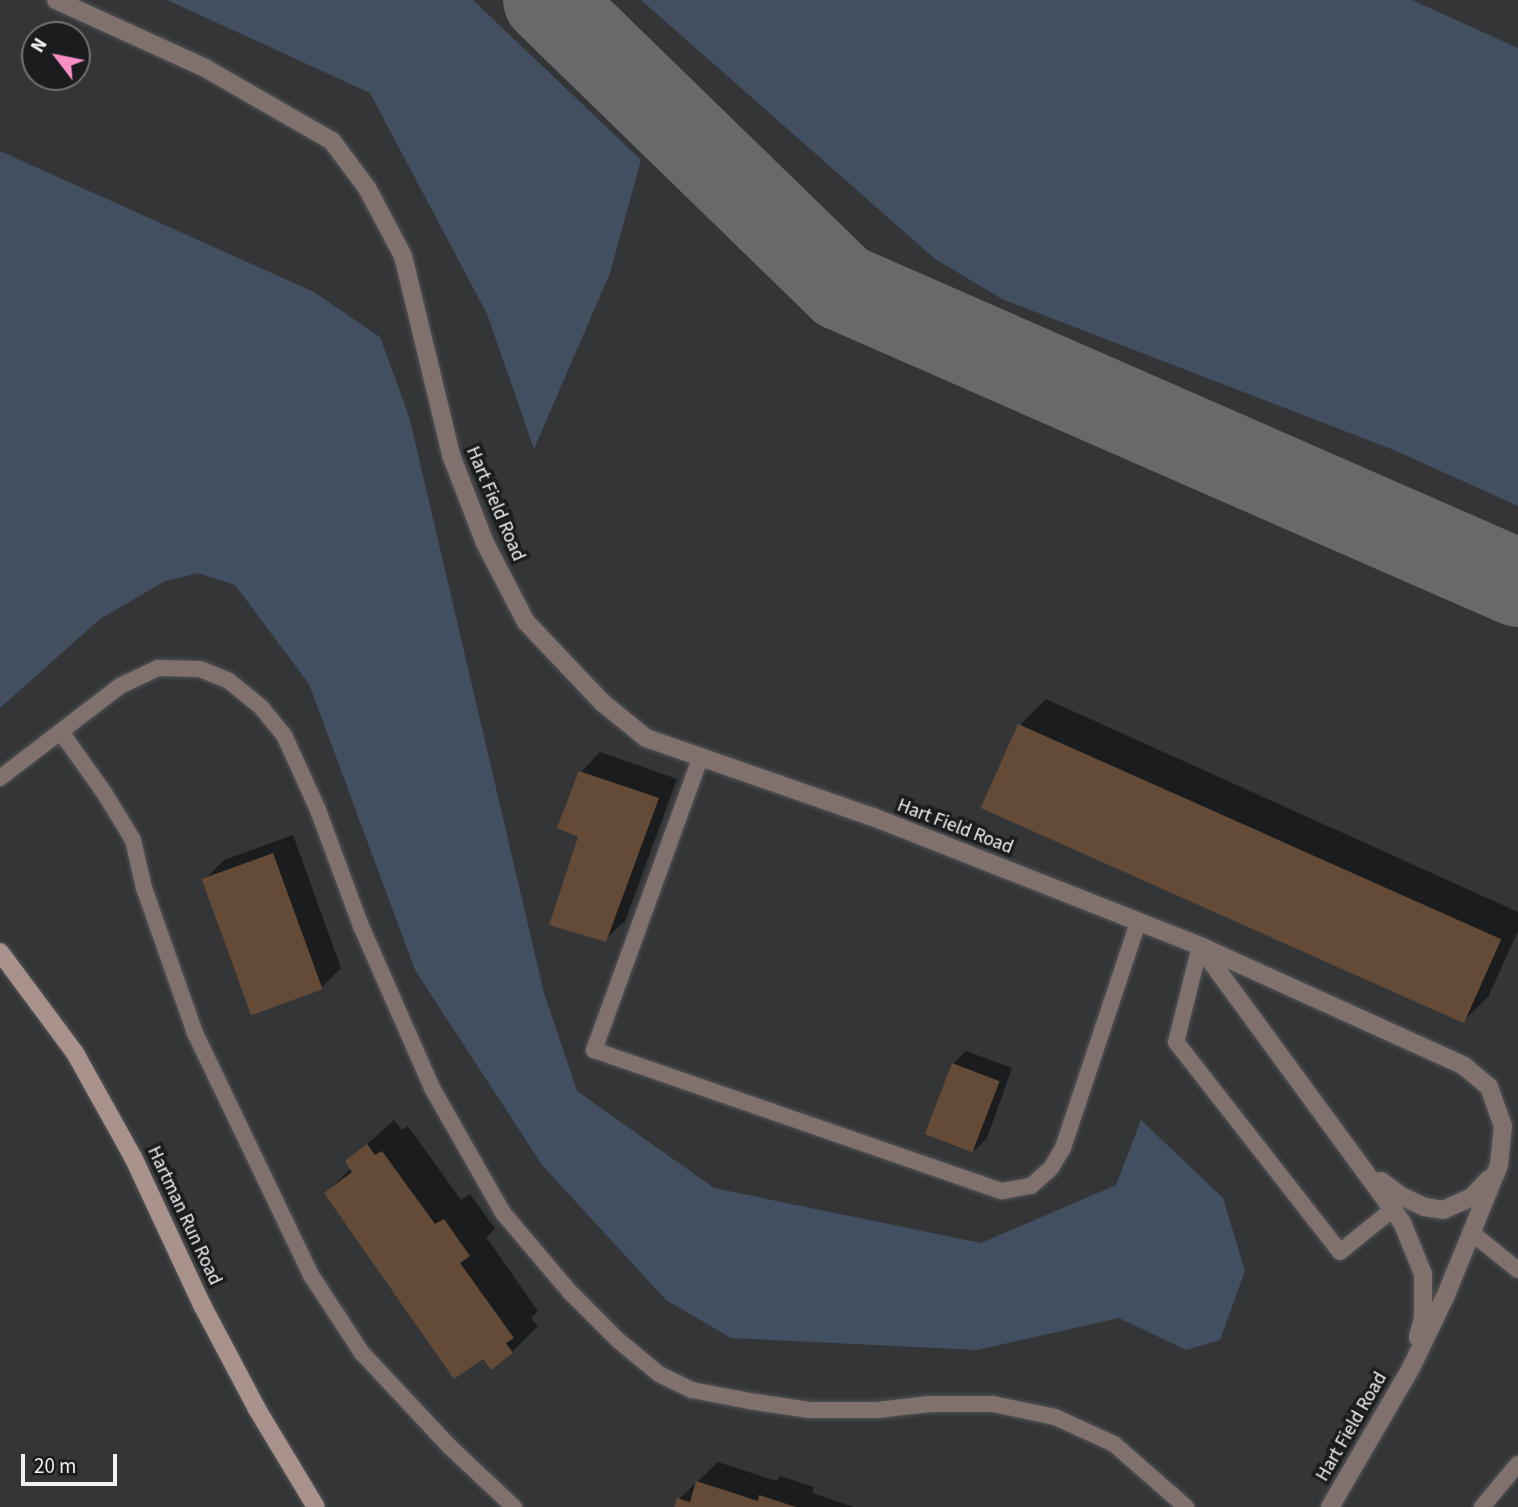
<!DOCTYPE html>
<html>
<head>
<meta charset="utf-8">
<style>
  body { margin:0 }
  #map { position:relative; width:1518px; height:1507px; overflow:hidden; background:#333537; font-family:"Source Sans 3",sans-serif }
  div>[style] { position:absolute }
  [style*='--x'] { left:calc(var(--x)*1px); top:calc(var(--y)*1px); width:calc(var(--w)*1px); rotate:calc(var(--a)*1deg) }
  .green>* { inset:0; background:#424f60 }
  .shadow>* { inset:0; background:#0007 }
  .taxiway>* { height:88px; margin:-44px; padding:0 44px; transform-origin:44px; border-radius:44px; background:#67696b }
  .building>* { inset:0; background:#644b38; transform-origin:0 0 }
  .roads { filter:drop-shadow(0 0 2px #515355) drop-shadow(0 0 2px #515355) }
  .service>* { height:16px; margin:-8px; padding:0 8px; transform-origin:8px; border-radius:8px; background:#80716d }
  .minor>* { height:18px; margin:-9px; padding:0 9px; transform-origin:9px; border-radius:9px; background:#80716d }
  .secondary>* { height:18px; margin:-9px; padding:0 9px; transform-origin:9px; border-radius:9px; background:#aa928c }
  span { translate:-50% -50%; white-space:nowrap; text-align:center; line-height:1.15; -webkit-text-stroke:7px #1b1c1d; paint-order:stroke }
  .street-label { font-size:19px; color:#f0f1f3 }
  .north { position:absolute; left:21px; top:21px; width:70px; height:70px; box-sizing:border-box; background:#1b1c1d; border:2px solid #707173; border-radius:50%; rotate:302deg; font-size:19px; font-weight:700; line-height:28px; text-align:center; color:#f0f1f3 }
  .north::after { content:''; display:block; margin:auto; width:24px; height:32px; background:#fa8fc7; clip-path:polygon(50% 0,100% 100%,50% 72%,0 100%) }
  .scale { position:absolute; left:21px; top:1454px; width:96px; height:32px; box-sizing:border-box; border:4px solid #f0f1f3; border-top:0; padding-left:9px; font-size:21px; line-height:24px; white-space:nowrap; color:#f0f1f3; -webkit-text-stroke:5px #1b1c1d; paint-order:stroke }
</style>
</head>
<body>
<div id="map">
  <div class="green">
    <i style="clip-path:polygon(167px 0,473px 0,641px 160px,610px 273px,534px 449px,487px 314px,370px 93px)"></i>
    <i style="clip-path:polygon(641px 0,1412px 0,1518px 48px,1518px 506px,1394px 450px,1002px 299px,935px 259px)"></i>
    <i style="clip-path:polygon(0 151px,314px 292px,380px 337px,409px 416px,544px 993px,577px 1091px,714px 1188px,981px 1243px,1116px 1185px,1141px 1120px,1223px 1198px,1245px 1271px,1220px 1340px,1186px 1350px,1119px 1318px,977px 1350px,731px 1338px,666px 1300px,542px 1165px,415px 970px,309px 684px,235px 585px,198px 573px,165px 581px,100px 619px,0 708px)"></i>
  </div>
  <div class="shadow">
    <i style="clip-path:polygon(1046px 699px,1518px 912px,1518px 931px,1488px 997px,1462px 1022px,1020px 725px)"></i>
    <i style="clip-path:polygon(600px 752px,677px 779px,625px 921px,605px 940px,581px 772px)"></i>
    <i style="clip-path:polygon(293px 835px,341px 968px,321px 988px,204px 880px,224px 860px)"></i>
    <i style="clip-path:polygon(966px 1051px,1012px 1068px,987px 1138px,974px 1151px,953px 1064px)"></i>
    <i style="clip-path:polygon(394px 1120px,402px 1130px,408px 1126px,461px 1200px,470px 1194px,495px 1229px,486px 1237px,538px 1311px,531px 1318px,538px 1326px,512px 1352px,326px 1193px,351px 1168px,347px 1162px)"></i>
    <i style="clip-path:polygon(718px 1462px,776px 1481px,780px 1476px,814px 1487px,812px 1493px,854px 1507px,676px 1507px,679px 1499px)"></i>
  </div>
  <div class="taxiway">
    <i style="--x:547;--y:0;--w:412;--a:44.2"></i>
    <i style="--x:842;--y:287;--w:738;--a:23.65"></i>
  </div>
  <div class="building">
    <i style="left:1018px;top:724px;width:529px;height:92px;rotate:24deg"></i>
    <i style="clip-path:polygon(579px 771px,659px 798px,606px 942px,549px 925px,578px 837px,557px 828px)"></i>
    <i style="left:273px;top:853px;width:145px;height:76px;rotate:70deg"></i>
    <i style="left:952px;top:1063px;width:51px;height:76px;rotate:21deg"></i>
    <i style="clip-path:polygon(367px 1144px,375px 1155px,382px 1151px,435px 1224px,444px 1219px,470px 1256px,460px 1263px,514px 1338px,506px 1343px,513px 1353px,491px 1370px,483px 1359px,454px 1379px,324px 1193px,352px 1172px,345px 1161px)"></i>
    <i style="clip-path:polygon(696px 1481px,758px 1501px,759px 1495px,796px 1507px,674px 1507px,677px 1498px,690px 1502px)"></i>
  </div>
  <div class="roads">
    <div class="service">
      <i style="--x:61;--y:732;--w:76;--a:54.6"></i>
      <i style="--x:105;--y:794;--w:54;--a:58.7"></i>
      <i style="--x:133;--y:840;--w:49;--a:77.1"></i>
      <i style="--x:144;--y:888;--w:154;--a:70.6"></i>
      <i style="--x:195;--y:1033;--w:268;--a:64.4"></i>
      <i style="--x:311;--y:1275;--w:93;--a:56.8"></i>
      <i style="--x:362;--y:1353;--w:129;--a:46.9"></i>
      <i style="--x:450;--y:1447;--w:88;--a:43.2"></i>
      <i style="--x:701;--y:756;--w:313;--a:110"></i>
      <i style="--x:594;--y:1050;--w:432;--a:19.1"></i>
      <i style="--x:1002;--y:1191;--w:29;--a:-10"></i>
      <i style="--x:1031;--y:1186;--w:27;--a:-42"></i>
      <i style="--x:1051;--y:1168;--w:23;--a:-59"></i>
      <i style="--x:1063;--y:1148;--w:238;--a:-71.6"></i>
      <i style="--x:0;--y:778;--w:151;--a:-37.5"></i>
      <i style="--x:120;--y:686;--w:42;--a:-25.3"></i>
      <i style="--x:158;--y:668;--w:42;--a:1.4"></i>
      <i style="--x:200;--y:669;--w:31;--a:22"></i>
      <i style="--x:229;--y:681;--w:41;--a:39.1"></i>
      <i style="--x:261;--y:707;--w:36;--a:51"></i>
      <i style="--x:284;--y:735;--w:82;--a:65.6"></i>
      <i style="--x:318;--y:810;--w:124;--a:69.7"></i>
      <i style="--x:361;--y:926;--w:177;--a:66.3"></i>
      <i style="--x:432;--y:1088;--w:144;--a:60.4"></i>
      <i style="--x:503;--y:1213;--w:104;--a:49.7"></i>
      <i style="--x:570;--y:1292;--w:69;--a:45"></i>
      <i style="--x:619;--y:1341;--w:52;--a:39.5"></i>
      <i style="--x:659;--y:1374;--w:37;--a:26"></i>
      <i style="--x:692;--y:1390;--w:58;--a:10.9"></i>
      <i style="--x:749;--y:1401;--w:61;--a:8.5"></i>
      <i style="--x:809;--y:1410;--w:68;--a:0"></i>
      <i style="--x:877;--y:1410;--w:53;--a:-6.5"></i>
      <i style="--x:930;--y:1404;--w:63;--a:0"></i>
      <i style="--x:993;--y:1404;--w:63;--a:11.8"></i>
      <i style="--x:1055;--y:1417;--w:65;--a:24.6"></i>
      <i style="--x:1114;--y:1444;--w:96;--a:41.2"></i>
      <i style="--x:1200;--y:946;--w:99;--a:104"></i>
      <i style="--x:1176;--y:1042;--w:266;--a:52"></i>
      <i style="--x:1340;--y:1252;--w:68;--a:-39.1"></i>
      <i style="--x:1472;--y:1233;--w:59;--a:38.8"></i>
      <i style="--x:1482;--y:1507;--w:56;--a:-50.1"></i>
    </div>
    <div class="minor">
      <i style="--x:56;--y:0;--w:164;--a:24.5"></i>
      <i style="--x:205;--y:68;--w:146;--a:29.9"></i>
      <i style="--x:332;--y:141;--w:59;--a:53.3"></i>
      <i style="--x:367;--y:188;--w:77;--a:62.1"></i>
      <i style="--x:403;--y:256;--w:205;--a:76.4"></i>
      <i style="--x:451;--y:455;--w:94;--a:68.9"></i>
      <i style="--x:485;--y:543;--w:89;--a:62.6"></i>
      <i style="--x:526;--y:622;--w:112;--a:46.5"></i>
      <i style="--x:603;--y:703;--w:55;--a:39.1"></i>
      <i style="--x:646;--y:738;--w:240;--a:19.2"></i>
      <i style="--x:873;--y:817;--w:352;--a:21.5"></i>
      <i style="--x:1200;--y:946;--w:290;--a:24.4"></i>
      <i style="--x:1464;--y:1066;--w:33;--a:40"></i>
      <i style="--x:1489;--y:1087;--w:41;--a:70.3"></i>
      <i style="--x:1503;--y:1126;--w:39;--a:96"></i>
      <i style="--x:1499;--y:1165;--w:143;--a:112.2"></i>
      <i style="--x:1445;--y:1297;--w:79;--a:115.6"></i>
      <i style="--x:1411;--y:1368;--w:161;--a:120.2"></i>
      <i style="--x:1202;--y:949;--w:338;--a:53.8"></i>
      <i style="--x:1402;--y:1222;--w:56;--a:68"></i>
      <i style="--x:1423;--y:1274;--w:45;--a:90"></i>
      <i style="--x:1423;--y:1319;--w:19;--a:106"></i>
      <i style="--x:1381;--y:1181;--w:25;--a:37"></i>
      <i style="--x:1401;--y:1196;--w:26;--a:25"></i>
      <i style="--x:1425;--y:1207;--w:18;--a:9"></i>
      <i style="--x:1443;--y:1210;--w:32;--a:-24"></i>
      <i style="--x:1472;--y:1197;--w:25;--a:-47"></i>
    </div>
    <div class="secondary">
      <i style="--x:0;--y:952;--w:126;--a:53.4"></i>
      <i style="--x:75;--y:1053;--w:119;--a:60.9"></i>
      <i style="--x:133;--y:1157;--w:163;--a:65"></i>
      <i style="--x:202;--y:1305;--w:118;--a:62.1"></i>
      <i style="--x:257;--y:1409;--w:114;--a:59"></i>
    </div>
  </div>
  <div class="street-label">
    <span style="left:495px;top:504px;rotate:67deg">Hart Field Road</span>
    <span style="left:955px;top:827px;rotate:21deg">Hart Field Road</span>
    <span style="left:184px;top:1216px;rotate:65deg">Hartman Run Road</span>
    <span style="left:1352px;top:1427px;rotate:-60deg">Hart Field Road</span>
  </div>
  <div class="north">N</div>
  <div class="scale">20 m</div>
</div>
</body>
</html>
